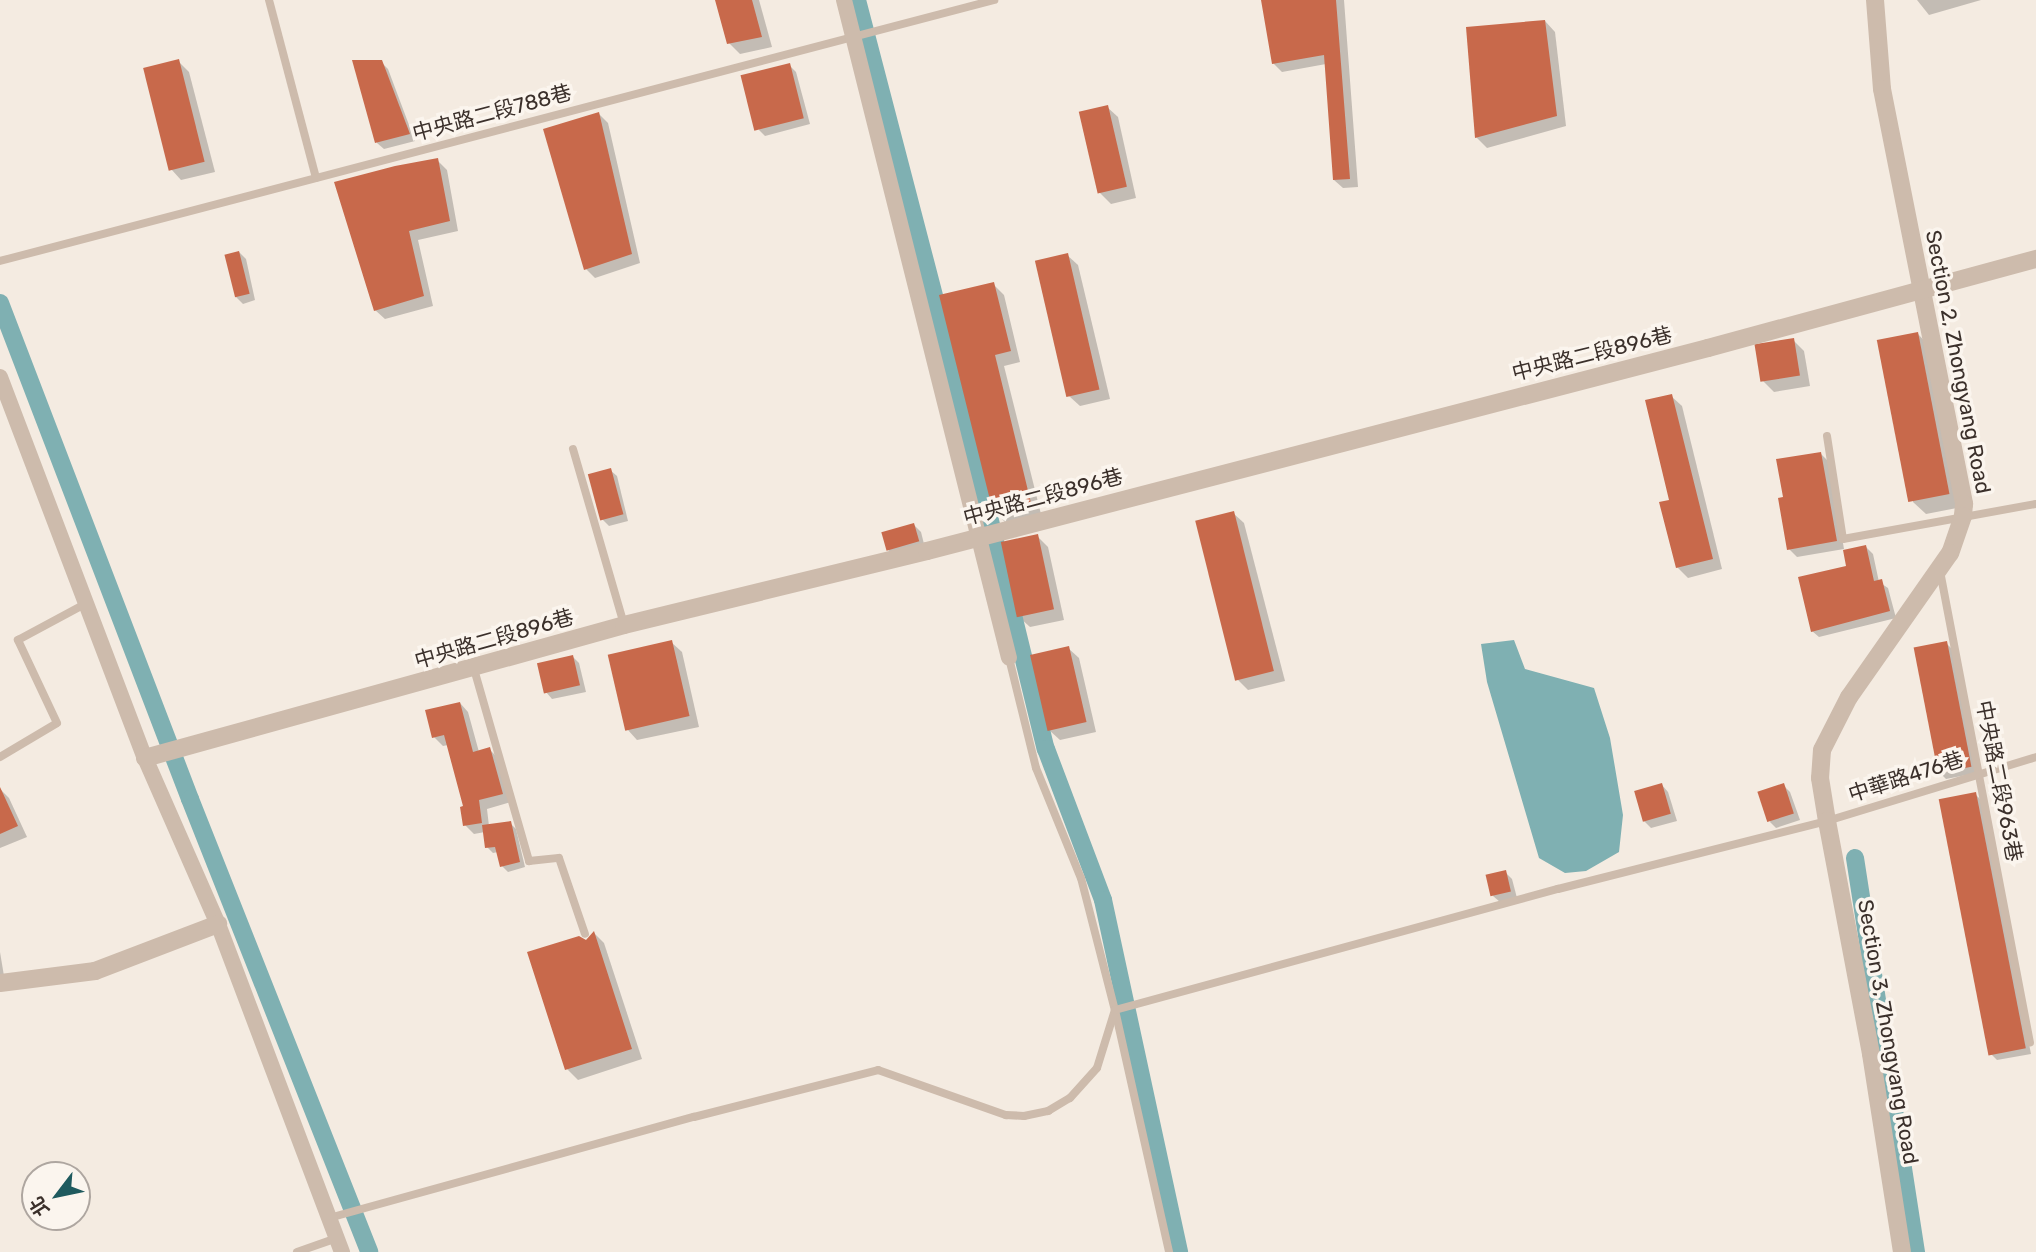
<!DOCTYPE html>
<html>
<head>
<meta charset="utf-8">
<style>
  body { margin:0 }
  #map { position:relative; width:2036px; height:1252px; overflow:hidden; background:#f4ebe1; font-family:Rubik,"Noto Sans TC",sans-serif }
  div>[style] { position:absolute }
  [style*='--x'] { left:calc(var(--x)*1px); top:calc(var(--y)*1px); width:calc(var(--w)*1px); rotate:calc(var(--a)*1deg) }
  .water>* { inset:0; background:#7fb0b2 }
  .shadow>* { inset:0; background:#0003 }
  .canal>* { height:18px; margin:-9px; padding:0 9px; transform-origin:9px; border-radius:9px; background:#7fb0b2 }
  .building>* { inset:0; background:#c8694b; transform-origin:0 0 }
  .service>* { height:8px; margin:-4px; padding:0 4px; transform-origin:4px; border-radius:4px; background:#cdbbac }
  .minor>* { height:16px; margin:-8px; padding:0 8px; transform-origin:8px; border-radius:8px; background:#cdbbac }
  .tertiary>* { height:18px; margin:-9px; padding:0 9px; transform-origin:9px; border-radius:9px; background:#cdbbac }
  span { translate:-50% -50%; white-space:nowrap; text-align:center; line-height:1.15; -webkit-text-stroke:7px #fbf5ee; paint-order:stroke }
  .street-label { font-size:21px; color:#3b302b }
  .north { position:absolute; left:21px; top:1161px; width:70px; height:70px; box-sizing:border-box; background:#fbf5ee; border:2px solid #aea6a0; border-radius:50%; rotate:238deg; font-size:19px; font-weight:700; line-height:28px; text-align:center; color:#3b302b }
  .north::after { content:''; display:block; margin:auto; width:24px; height:32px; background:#1f5a5e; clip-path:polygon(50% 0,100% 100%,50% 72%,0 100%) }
</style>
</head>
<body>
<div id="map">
  <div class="water">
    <i style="clip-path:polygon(1514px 640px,1525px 669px,1594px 688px,1610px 738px,1623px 815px,1619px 852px,1586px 871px,1565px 873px,1539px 858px,1487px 682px,1481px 644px)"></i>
  </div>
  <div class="shadow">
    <i style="clip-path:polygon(717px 0,759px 0,772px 47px,740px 54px,729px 43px)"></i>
    <i style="clip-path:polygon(1263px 0,1344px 0,1358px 187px,1343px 188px,1334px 180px,1326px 64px,1282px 72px,1273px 63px)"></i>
    <i style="clip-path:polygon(1917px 0,1981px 0,1929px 15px)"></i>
    <i style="clip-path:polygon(1545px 21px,1555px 32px,1566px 126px,1487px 148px,1476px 137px)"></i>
    <i style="clip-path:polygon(178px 61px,189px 72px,215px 172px,181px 180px,171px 169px)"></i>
    <i style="clip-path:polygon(381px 62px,388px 69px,415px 141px,384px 149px,377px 143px)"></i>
    <i style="clip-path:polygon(789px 65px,796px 72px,810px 124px,765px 136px,759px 130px)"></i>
    <i style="clip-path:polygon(1107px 107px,1118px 117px,1136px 198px,1111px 204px,1100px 193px)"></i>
    <i style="clip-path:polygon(599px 114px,608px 123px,640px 263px,595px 278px,586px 269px)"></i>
    <i style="clip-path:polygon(437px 160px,447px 170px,458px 231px,418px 240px,433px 306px,385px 319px,375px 310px)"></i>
    <i style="clip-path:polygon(239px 252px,246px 259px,255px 300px,243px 304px,236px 297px)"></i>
    <i style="clip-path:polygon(1067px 255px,1078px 265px,1110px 399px,1080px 406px,1069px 396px)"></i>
    <i style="clip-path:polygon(993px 284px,1004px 295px,1020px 362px,1004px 366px,1041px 514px,1005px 522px,995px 512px)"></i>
    <i style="clip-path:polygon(1918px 334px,1930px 347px,1962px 507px,1926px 514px,1913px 502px)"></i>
    <i style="clip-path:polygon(1793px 340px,1804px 351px,1810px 386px,1774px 392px,1763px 381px)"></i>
    <i style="clip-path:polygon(1671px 396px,1682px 406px,1722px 569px,1688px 578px,1677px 567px,1671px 501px)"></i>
    <i style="clip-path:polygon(1821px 454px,1829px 462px,1844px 549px,1797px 557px,1789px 549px,1785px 498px)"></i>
    <i style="clip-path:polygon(610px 470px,617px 476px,628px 521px,609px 526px,602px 519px)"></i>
    <i style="clip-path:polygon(1233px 513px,1244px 523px,1285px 681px,1248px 690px,1238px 680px)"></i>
    <i style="clip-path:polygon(914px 525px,921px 532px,925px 548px,894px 555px,887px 549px)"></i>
    <i style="clip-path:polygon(1037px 536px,1048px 547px,1064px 620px,1030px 627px,1019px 617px)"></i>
    <i style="clip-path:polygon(1866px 547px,1873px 554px,1879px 582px,1888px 588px,1896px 618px,1819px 637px,1812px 631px)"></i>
    <i style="clip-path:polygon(671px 642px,682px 652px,699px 727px,637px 740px,627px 729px)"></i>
    <i style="clip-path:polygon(1946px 643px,1953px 650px,1977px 773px,1946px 779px,1939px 772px)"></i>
    <i style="clip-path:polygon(1068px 648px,1079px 658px,1096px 732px,1060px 740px,1049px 730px)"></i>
    <i style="clip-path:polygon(573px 657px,579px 663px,586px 692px,552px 699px,546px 692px)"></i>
    <i style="clip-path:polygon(460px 703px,468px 712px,479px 752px,489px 749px,498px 758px,511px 802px,487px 809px,489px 826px,510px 823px,516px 829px,525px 867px,508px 872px,502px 866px,498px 852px,493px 853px,487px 847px,485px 832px,474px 834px,465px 825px,465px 808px,448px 745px,443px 746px,434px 737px)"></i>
    <i style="clip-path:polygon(1662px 785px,1668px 792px,1677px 821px,1651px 828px,1644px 821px)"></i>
    <i style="clip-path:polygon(1783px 785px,1790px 792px,1800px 820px,1776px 828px,1770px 822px)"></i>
    <i style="clip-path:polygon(0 789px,9px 798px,27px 837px,0 848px)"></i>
    <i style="clip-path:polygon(1975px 794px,1982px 801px,2031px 1054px,1997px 1060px,1990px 1053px)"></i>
    <i style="clip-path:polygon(1505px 872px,1512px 879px,1517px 898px,1500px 902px,1493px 896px)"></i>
    <i style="clip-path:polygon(594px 933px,604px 943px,642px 1059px,578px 1080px,567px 1069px,587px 943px)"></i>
    <i style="clip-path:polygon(0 952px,5px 982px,0 982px)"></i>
  </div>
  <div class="canal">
    <i style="--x:857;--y:0;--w:390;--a:75.4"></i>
    <i style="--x:955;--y:377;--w:383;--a:76.3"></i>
    <i style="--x:1046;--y:749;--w:161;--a:69.3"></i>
    <i style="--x:1103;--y:900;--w:360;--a:77.8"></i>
    <i style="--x:0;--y:303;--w:531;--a:69.04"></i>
    <i style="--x:190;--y:799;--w:487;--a:68.4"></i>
    <i style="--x:1855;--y:858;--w:399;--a:81.2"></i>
  </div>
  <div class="building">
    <i style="clip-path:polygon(715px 0,752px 0,762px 37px,727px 44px)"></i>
    <i style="clip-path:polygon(1261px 0,1336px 0,1350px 179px,1333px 180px,1324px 55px,1272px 64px)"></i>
    <i style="clip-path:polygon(1545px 20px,1557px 116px,1475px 138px,1466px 27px)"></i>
    <i style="left:179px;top:59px;width:106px;height:37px;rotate:76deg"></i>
    <i style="clip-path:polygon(352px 60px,382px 60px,410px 134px,375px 143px)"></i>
    <i style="left:790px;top:63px;width:57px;height:51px;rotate:76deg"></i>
    <i style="left:1108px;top:105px;width:84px;height:30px;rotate:77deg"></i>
    <i style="clip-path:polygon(599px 112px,632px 254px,584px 270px,543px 129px)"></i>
    <i style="clip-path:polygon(438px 158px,450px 221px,409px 231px,424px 296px,374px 311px,334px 182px,395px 166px)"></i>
    <i style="left:239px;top:251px;width:44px;height:15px;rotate:76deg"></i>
    <i style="left:1068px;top:253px;width:140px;height:34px;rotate:77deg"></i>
    <i style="clip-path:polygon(994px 282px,1011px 351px,995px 355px,1031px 503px,993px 512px,939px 295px)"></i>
    <i style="left:1918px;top:332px;width:165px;height:42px;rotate:79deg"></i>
    <i style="left:1794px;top:338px;width:38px;height:40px;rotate:81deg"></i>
    <i style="clip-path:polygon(1672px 394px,1713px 559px,1676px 568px,1659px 502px,1669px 500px,1645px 400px)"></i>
    <i style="clip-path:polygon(1821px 452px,1837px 541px,1787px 550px,1778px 498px,1783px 497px,1776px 459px)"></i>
    <i style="left:611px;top:468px;width:48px;height:24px;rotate:75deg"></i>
    <i style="left:1234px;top:511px;width:165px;height:40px;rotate:76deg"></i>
    <i style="left:914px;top:523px;width:19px;height:34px;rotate:74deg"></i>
    <i style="left:1038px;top:534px;width:77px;height:38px;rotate:78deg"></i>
    <i style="clip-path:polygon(1866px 545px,1874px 581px,1882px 579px,1890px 611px,1811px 632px,1798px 577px,1846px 566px,1843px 550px)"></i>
    <i style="left:672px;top:640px;width:78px;height:66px;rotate:77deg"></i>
    <i style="left:1947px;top:641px;width:128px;height:34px;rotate:79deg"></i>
    <i style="left:1069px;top:646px;width:78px;height:40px;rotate:77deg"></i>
    <i style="left:573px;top:655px;width:31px;height:37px;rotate:77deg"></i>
    <i style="clip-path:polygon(460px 702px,473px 752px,490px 747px,503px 794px,479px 800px,482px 823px,463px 826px,460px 807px,463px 806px,444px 735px,432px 738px,425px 710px)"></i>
    <i style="left:1662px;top:783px;width:32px;height:29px;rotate:74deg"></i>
    <i style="left:1784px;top:783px;width:32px;height:28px;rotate:72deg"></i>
    <i style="clip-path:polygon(0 787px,18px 826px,0 834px)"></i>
    <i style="left:1976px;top:792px;width:261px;height:38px;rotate:79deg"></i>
    <i style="clip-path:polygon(511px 821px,520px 862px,500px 867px,495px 847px,485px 848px,482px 825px)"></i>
    <i style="left:1506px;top:870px;width:22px;height:21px;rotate:77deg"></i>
    <i style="clip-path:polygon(594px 931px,632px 1049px,565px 1070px,527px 952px,579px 936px,586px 940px)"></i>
  </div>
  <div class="service">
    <i style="--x:269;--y:0;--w:184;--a:75.2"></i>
    <i style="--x:0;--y:261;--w:1028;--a:-14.71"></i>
    <i style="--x:1827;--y:436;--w:104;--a:81.2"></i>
    <i style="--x:1843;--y:539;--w:196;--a:-10.3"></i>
    <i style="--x:573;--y:449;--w:183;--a:73.8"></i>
    <i style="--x:1940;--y:571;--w:480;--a:79.2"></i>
    <i style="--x:1009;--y:658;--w:113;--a:76.2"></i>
    <i style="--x:1036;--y:768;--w:119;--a:67.8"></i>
    <i style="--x:1081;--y:878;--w:136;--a:75.6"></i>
    <i style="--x:1115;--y:1010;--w:248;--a:77.4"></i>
    <i style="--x:474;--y:669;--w:200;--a:74"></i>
    <i style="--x:529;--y:861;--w:30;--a:-6"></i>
    <i style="--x:559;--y:858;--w:80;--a:71.1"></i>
    <i style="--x:0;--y:757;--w:66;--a:-30.8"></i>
    <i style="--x:57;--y:723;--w:92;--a:-115.2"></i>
    <i style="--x:18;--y:640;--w:76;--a:-28.2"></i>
    <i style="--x:329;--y:1218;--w:379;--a:-15.5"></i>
    <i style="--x:694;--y:1117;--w:190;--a:-14.3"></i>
    <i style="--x:878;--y:1070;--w:136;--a:19.4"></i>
    <i style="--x:1006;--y:1115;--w:18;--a:3"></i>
    <i style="--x:1024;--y:1116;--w:25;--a:-12"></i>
    <i style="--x:1048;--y:1111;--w:26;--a:-31"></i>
    <i style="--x:1070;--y:1098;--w:40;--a:-48"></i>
    <i style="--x:1097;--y:1068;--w:61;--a:-72.8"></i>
    <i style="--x:1115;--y:1010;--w:459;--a:-15.3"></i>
    <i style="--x:1558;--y:889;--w:277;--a:-14.2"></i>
    <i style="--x:1827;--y:821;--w:219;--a:-17"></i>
    <i style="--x:297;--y:1252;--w:42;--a:-19.3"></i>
  </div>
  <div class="minor">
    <i style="--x:844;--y:0;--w:678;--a:75.92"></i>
    <i style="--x:0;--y:377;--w:408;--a:69.2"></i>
    <i style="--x:145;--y:758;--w:181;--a:66.3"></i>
    <i style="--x:218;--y:924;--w:351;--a:69.3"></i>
  </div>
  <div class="tertiary">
    <i style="--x:1875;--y:0;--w:89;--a:85.5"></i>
    <i style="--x:1882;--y:89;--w:423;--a:78.8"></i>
    <i style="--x:1964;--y:504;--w:12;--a:95"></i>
    <i style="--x:1963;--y:516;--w:39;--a:109"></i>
    <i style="--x:1950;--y:553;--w:176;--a:125"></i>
    <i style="--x:1849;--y:697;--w:59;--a:117"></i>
    <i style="--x:1822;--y:750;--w:28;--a:94"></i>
    <i style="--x:1820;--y:778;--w:44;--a:80.8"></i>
    <i style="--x:1827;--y:821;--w:237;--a:79.3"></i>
    <i style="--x:1871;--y:1054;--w:200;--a:81.1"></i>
    <i style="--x:145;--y:758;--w:497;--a:-15.5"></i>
    <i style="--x:624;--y:625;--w:312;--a:-13.7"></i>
    <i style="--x:927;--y:551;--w:807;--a:-14.57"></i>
    <i style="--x:1708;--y:348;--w:340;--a:-15.2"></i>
    <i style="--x:0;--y:983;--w:96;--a:-7.2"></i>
    <i style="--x:95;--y:971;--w:132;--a:-20.9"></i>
  </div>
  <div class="street-label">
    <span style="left:492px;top:113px;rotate:-15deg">中央路二段788巷</span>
    <span style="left:1592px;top:354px;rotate:-14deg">中央路二段896巷</span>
    <span style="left:1958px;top:362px;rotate:79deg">Section 2, Zhongyang Road</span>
    <span style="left:1043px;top:497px;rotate:-15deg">中央路二段896巷</span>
    <span style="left:494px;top:639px;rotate:-16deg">中央路二段896巷</span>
    <span style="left:1906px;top:777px;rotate:-18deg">中華路476巷</span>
    <span style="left:1999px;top:781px;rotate:79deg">中央路二段963巷</span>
    <span style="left:1888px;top:1032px;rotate:80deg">Section 3, Zhongyang Road</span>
  </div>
  <div class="north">北</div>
</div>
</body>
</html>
